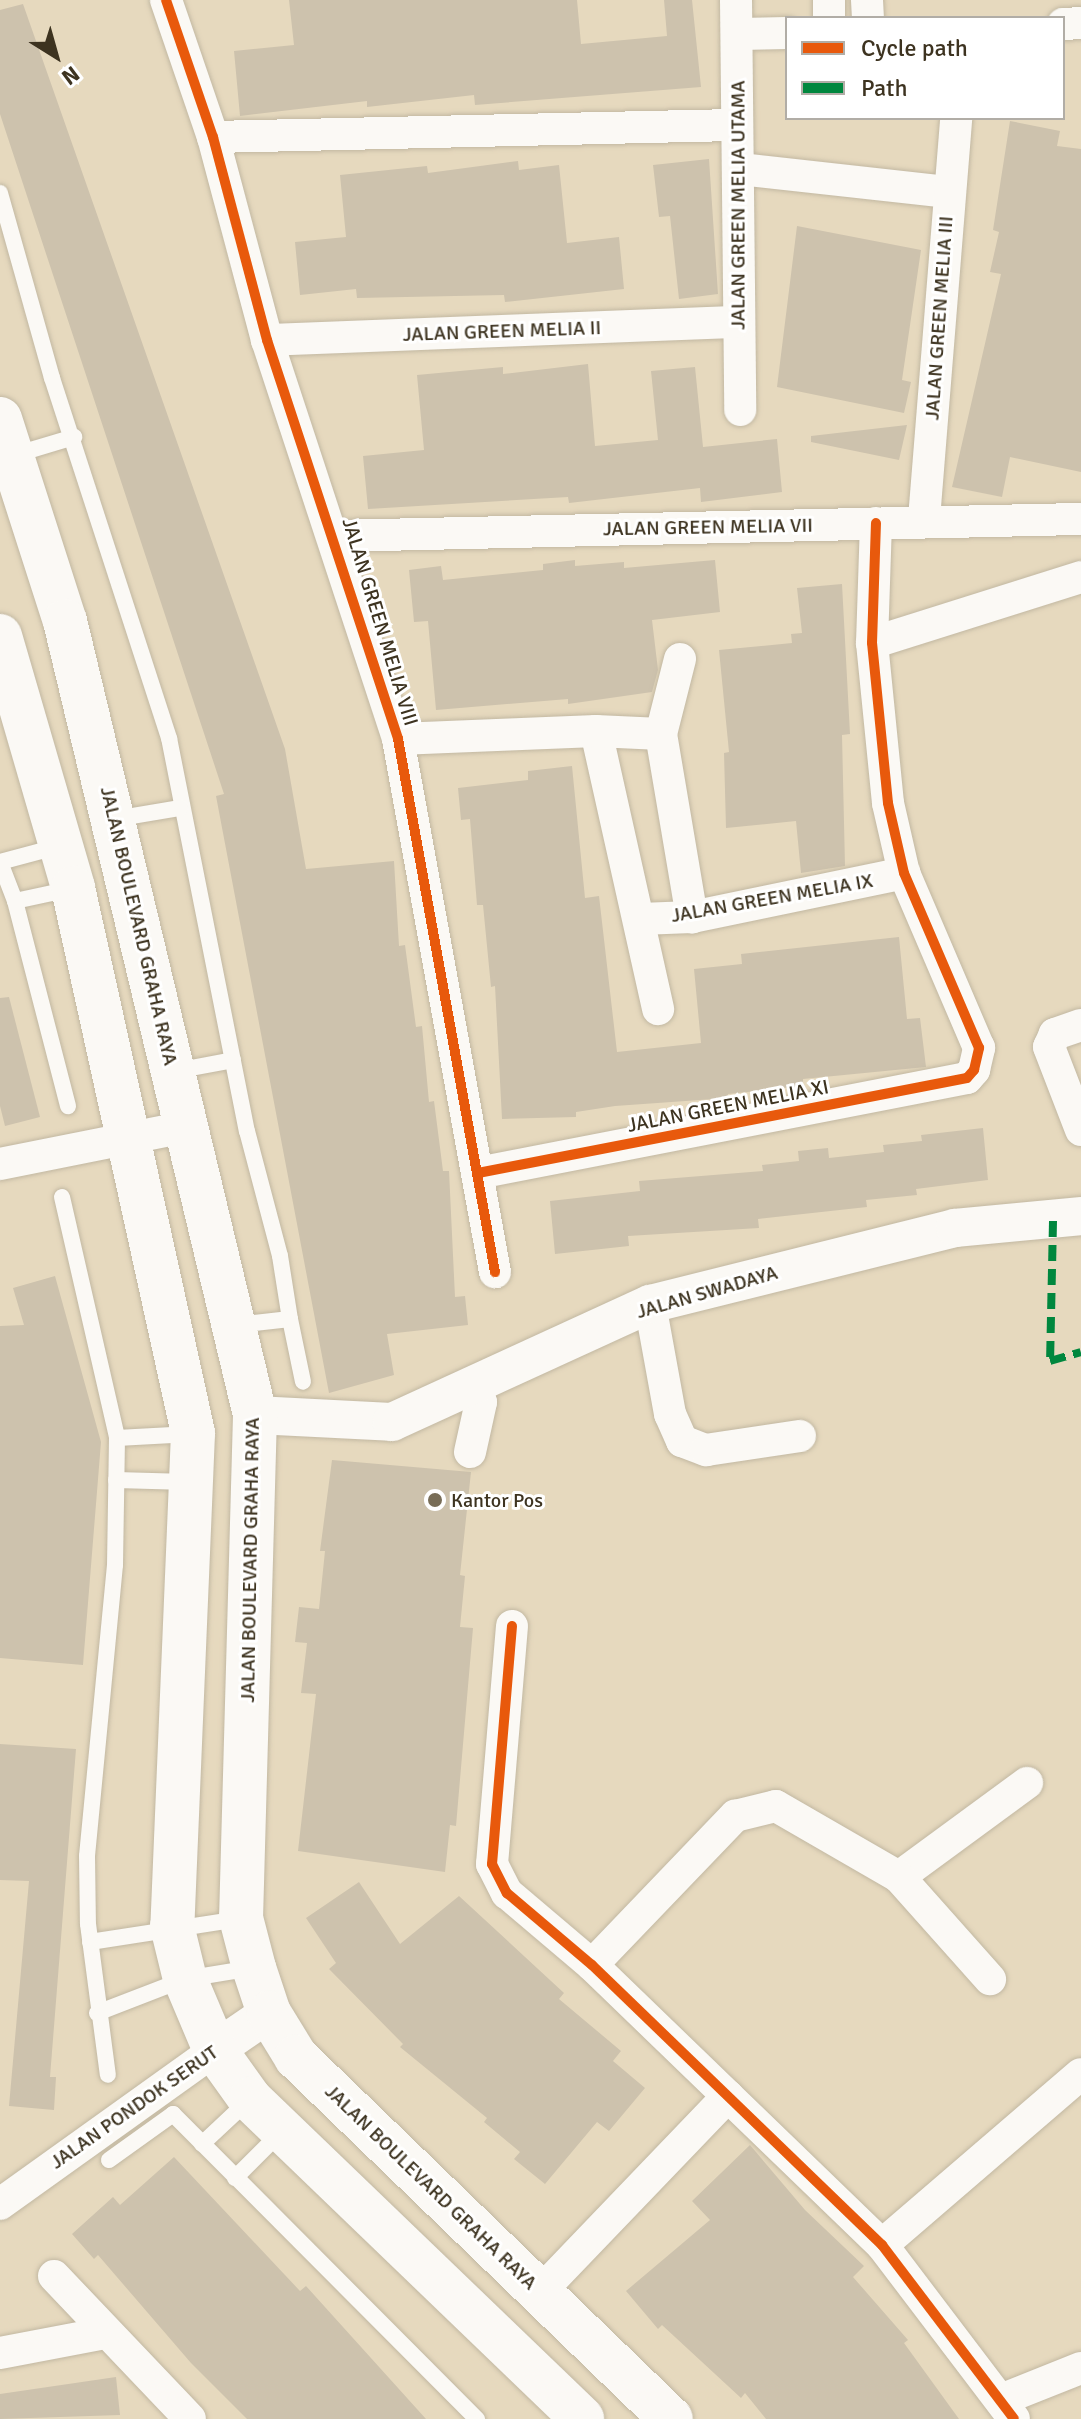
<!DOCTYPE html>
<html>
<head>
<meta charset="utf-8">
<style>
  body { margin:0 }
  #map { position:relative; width:1081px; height:2419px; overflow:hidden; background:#e6d9be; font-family:Signika,sans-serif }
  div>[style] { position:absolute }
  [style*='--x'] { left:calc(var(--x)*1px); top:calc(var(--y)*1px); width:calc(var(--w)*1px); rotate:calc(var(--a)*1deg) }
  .building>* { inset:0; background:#cdc2ad }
  .roads { filter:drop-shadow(0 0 2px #c2b8a2) drop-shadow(0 0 2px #c2b8a2) }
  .service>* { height:16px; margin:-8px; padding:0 8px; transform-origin:8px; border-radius:8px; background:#fbf9f5 }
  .minor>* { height:32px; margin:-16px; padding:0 16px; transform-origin:16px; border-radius:16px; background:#fbf9f5 }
  .tertiary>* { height:38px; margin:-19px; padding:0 19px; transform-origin:19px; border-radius:19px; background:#fbf9f5 }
  .secondary>* { height:44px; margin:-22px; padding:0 22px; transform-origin:22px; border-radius:22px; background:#fbf9f5 }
  .quiet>* { height:8px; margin-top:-4px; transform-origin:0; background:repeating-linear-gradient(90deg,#00873e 0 16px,transparent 0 24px) }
  .cycleway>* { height:10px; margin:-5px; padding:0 5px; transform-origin:5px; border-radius:5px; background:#e8590c }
  .dots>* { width:22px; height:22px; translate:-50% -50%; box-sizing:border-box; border:4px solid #fff; border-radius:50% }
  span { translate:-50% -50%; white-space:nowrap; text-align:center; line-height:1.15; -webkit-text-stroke:6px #fff; paint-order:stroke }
  .street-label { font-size:20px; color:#3d3320 }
  .poi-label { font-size:20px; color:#3d3320 }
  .left { translate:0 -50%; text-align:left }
  .legend { position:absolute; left:785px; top:16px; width:280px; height:104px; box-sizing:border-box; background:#fff; border:2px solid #b1ada6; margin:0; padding:10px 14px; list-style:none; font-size:24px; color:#3d3320 }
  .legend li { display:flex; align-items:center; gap:16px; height:40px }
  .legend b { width:40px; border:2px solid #b1ada6 }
  .north { position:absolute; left:16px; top:16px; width:80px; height:80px; -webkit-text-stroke:6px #fff; paint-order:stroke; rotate:143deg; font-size:22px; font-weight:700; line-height:32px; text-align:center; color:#3d3320 }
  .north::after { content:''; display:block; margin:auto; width:28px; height:36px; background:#3d3320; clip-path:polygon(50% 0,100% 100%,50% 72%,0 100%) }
</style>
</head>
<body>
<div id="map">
  <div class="building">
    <i style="clip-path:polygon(289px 0,577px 0,581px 44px,667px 36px,664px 0,692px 0,701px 87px,475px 105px,474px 95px,367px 107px,367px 101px,240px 116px,234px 51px,294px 45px)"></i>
    <i style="clip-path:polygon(23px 4px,285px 749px,306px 869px,394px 861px,399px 946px,405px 945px,416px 1027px,422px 1026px,429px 1102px,434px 1101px,443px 1171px,449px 1171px,455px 1297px,465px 1296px,468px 1325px,387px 1334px,394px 1375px,329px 1393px,216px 796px,224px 794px,0 114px,0 10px)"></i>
    <i style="clip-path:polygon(1010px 121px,1060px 131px,1057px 146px,1081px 149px,1081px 472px,1010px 457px,1002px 497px,952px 487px,1001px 274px,990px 272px,999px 232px,993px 230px)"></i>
    <i style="clip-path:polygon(709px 159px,718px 294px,679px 299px,670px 216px,659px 217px,653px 165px)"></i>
    <i style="clip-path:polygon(518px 161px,519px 170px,559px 165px,567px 243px,619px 237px,624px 289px,505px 302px,504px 295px,357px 298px,356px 289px,300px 295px,295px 242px,346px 237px,340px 175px,427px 166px,428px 173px)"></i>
    <i style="clip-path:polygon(797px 226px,921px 250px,902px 380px,911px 382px,904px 413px,777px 387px)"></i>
    <i style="clip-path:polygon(588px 364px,595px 446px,658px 440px,651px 371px,695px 367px,703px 447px,777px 439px,782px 492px,701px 502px,700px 488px,569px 503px,568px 497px,368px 509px,363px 456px,424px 450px,417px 375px,503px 367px,503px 374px)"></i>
    <i style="clip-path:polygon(907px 425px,899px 460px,811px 442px,811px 436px)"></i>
    <i style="clip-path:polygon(575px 560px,575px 566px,624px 562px,624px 568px,715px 560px,720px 612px,652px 620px,658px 670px,652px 692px,568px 704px,568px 699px,436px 710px,428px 621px,414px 622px,409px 570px,441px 566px,443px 580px,543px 570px,543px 564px)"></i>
    <i style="clip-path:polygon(842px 584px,850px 734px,842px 735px,845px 866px,801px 873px,796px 821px,726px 828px,724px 753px,729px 752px,719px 650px,792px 643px,791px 634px,802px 633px,797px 588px)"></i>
    <i style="clip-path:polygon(572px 766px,585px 898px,599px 896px,617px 1052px,701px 1043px,694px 969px,742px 964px,741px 954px,899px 937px,907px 1019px,920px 1018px,926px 1067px,803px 1079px,803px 1086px,728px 1094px,728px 1098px,615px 1106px,576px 1112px,576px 1117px,502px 1119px,495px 986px,491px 987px,483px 905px,477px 905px,470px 819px,461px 820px,458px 788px,528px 780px,528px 771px)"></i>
    <i style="clip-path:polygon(9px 997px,40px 1117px,5px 1126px,0 1106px,0 998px)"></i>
    <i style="clip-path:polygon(983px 1128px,988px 1180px,916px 1189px,917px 1195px,866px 1200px,867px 1207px,758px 1219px,759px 1228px,628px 1236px,629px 1246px,555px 1254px,550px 1201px,640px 1191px,639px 1181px,763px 1171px,762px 1165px,799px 1161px,798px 1151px,828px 1148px,829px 1158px,884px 1152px,883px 1145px,922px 1141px,921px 1135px)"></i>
    <i style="clip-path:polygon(55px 1276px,101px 1442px,83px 1665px,0 1658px,0 1326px,24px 1325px,13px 1288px)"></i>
    <i style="clip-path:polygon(332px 1460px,471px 1472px,460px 1575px,465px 1576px,460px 1627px,473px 1628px,456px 1826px,450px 1825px,445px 1872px,298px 1851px,316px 1694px,301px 1693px,307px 1643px,295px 1642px,299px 1607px,319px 1609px,325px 1551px,320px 1551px)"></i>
    <i style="clip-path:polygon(0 1744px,76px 1749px,50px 2077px,56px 2077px,54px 2110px,9px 2106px,29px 1881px,0 1880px)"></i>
    <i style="clip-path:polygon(359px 1882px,400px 1944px,459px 1896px,564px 1993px,559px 1999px,621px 2051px,613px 2061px,645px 2088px,609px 2131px,597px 2122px,545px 2184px,514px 2159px,520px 2152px,484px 2122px,487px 2118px,400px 2047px,403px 2044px,329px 1969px,336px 1963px,306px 1918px)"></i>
    <i style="clip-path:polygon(750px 2145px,805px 2210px,864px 2266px,853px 2277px,908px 2340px,904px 2343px,959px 2419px,766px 2419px,745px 2393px,741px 2398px,662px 2325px,658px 2329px,626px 2291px,710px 2220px,692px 2201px)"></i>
    <i style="clip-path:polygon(174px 2157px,300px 2291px,306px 2286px,426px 2419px,247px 2419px,191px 2363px,98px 2255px,94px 2259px,72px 2234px,113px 2197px,120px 2205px)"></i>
    <i style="clip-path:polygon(116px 2377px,120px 2415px,0 2419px,0 2394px)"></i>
  </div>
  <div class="roads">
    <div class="service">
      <i style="--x:0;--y:193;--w:192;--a:74.3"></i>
      <i style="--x:52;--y:378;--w:379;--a:72"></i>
      <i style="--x:169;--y:738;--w:401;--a:78.8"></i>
      <i style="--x:247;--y:1131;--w:129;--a:75.2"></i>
      <i style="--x:280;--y:1256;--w:64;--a:81"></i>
      <i style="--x:290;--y:1319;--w:54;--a:173.7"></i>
      <i style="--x:14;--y:455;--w:63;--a:-16.7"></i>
      <i style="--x:114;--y:819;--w:67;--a:-9.5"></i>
      <i style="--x:0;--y:862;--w:42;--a:69"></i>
      <i style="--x:15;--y:901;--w:212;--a:75.5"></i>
      <i style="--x:0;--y:862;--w:62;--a:-14.9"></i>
      <i style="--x:15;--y:901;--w:57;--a:-12.1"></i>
      <i style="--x:175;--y:1071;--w:59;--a:-10.7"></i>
      <i style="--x:62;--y:1197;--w:247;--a:77.1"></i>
      <i style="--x:117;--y:1438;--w:127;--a:90.9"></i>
      <i style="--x:115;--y:1565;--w:292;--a:95.5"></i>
      <i style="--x:87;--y:1856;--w:68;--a:89.2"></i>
      <i style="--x:88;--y:1924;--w:152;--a:82.5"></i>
      <i style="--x:290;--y:1319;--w:64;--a:78.3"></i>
      <i style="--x:117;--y:1438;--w:74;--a:-3.1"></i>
      <i style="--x:116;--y:1480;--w:72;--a:1.6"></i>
      <i style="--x:90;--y:1942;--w:150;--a:-8.8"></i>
      <i style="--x:97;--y:2013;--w:94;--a:-21.1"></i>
      <i style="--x:185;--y:1979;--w:68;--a:-9.3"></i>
      <i style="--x:202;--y:2144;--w:63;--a:-43.1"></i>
      <i style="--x:109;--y:2160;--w:79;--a:-35.7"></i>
      <i style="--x:173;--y:2114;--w:431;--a:45.1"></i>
      <i style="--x:235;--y:2178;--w:66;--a:-45"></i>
    </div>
    <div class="minor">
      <i style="--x:166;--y:0;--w:145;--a:71.1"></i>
      <i style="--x:213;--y:137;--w:210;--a:75.1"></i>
      <i style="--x:267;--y:340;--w:420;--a:71.8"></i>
      <i style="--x:398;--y:739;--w:542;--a:79.69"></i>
      <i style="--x:736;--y:0;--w:410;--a:89.4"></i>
      <i style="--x:829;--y:0;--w:18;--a:90"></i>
      <i style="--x:867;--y:0;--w:18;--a:87"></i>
      <i style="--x:1063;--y:24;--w:18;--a:-3"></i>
      <i style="--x:740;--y:34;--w:47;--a:-1.2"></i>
      <i style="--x:213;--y:137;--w:522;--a:-1.32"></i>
      <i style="--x:740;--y:169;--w:210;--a:6.3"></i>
      <i style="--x:267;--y:340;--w:470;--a:-2.2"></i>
      <i style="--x:924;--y:519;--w:402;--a:-85.4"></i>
      <i style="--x:335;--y:536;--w:746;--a:-1.31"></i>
      <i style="--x:872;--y:643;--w:219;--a:-17.5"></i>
      <i style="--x:680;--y:659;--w:77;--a:104.2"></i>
      <i style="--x:661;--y:734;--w:186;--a:80.4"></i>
      <i style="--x:596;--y:731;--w:285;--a:77.4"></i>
      <i style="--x:398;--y:739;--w:198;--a:-2.3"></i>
      <i style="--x:596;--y:731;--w:65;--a:2.6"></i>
      <i style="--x:640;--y:919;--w:52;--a:-2.2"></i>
      <i style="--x:692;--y:917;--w:217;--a:-11.7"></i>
      <i style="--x:1081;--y:1025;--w:28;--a:161"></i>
      <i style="--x:1055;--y:1034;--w:14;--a:115"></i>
      <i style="--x:1049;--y:1047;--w:89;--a:68.9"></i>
      <i style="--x:0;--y:1164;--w:189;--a:-11.3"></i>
      <i style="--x:478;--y:1173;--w:498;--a:-11"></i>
      <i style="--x:967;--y:1078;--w:11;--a:-49"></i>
      <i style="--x:974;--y:1070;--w:23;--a:-77"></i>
      <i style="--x:979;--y:1048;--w:190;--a:-113.2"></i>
      <i style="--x:904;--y:873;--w:72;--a:-102.9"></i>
      <i style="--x:888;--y:803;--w:161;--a:-95.7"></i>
      <i style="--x:872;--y:643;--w:120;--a:-88.1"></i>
      <i style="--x:650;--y:1304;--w:112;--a:79.7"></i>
      <i style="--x:670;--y:1414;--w:30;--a:66"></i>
      <i style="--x:682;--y:1441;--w:26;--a:21"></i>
      <i style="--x:706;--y:1450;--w:95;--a:-8.5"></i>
      <i style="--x:470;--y:1452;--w:51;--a:-77.6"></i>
      <i style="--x:481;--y:1402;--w:20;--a:-114"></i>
      <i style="--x:512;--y:1626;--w:239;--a:94.8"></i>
      <i style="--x:492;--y:1864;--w:33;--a:63"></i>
      <i style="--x:507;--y:1893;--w:111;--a:40.3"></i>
      <i style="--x:592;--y:1965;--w:403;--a:44"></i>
      <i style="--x:882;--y:2245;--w:218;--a:52.8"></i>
      <i style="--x:899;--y:1877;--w:159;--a:-36.3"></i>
      <i style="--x:592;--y:1965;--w:207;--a:-46.2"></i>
      <i style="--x:735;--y:1816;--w:42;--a:-13.7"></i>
      <i style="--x:776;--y:1806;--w:142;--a:30"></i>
      <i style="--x:899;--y:1877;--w:137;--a:48.3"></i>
      <i style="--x:0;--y:2204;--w:264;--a:-35.6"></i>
      <i style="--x:882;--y:2245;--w:262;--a:-40.7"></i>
      <i style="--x:54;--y:2276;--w:197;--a:46.4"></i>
      <i style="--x:541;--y:2291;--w:270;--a:-46.2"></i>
      <i style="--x:0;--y:2353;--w:107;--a:-10.8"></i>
      <i style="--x:1003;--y:2399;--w:84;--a:-21.7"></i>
    </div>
    <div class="tertiary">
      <i style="--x:255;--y:1415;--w:137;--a:2.9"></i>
      <i style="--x:392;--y:1422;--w:284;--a:-24.6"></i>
      <i style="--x:650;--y:1304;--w:314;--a:-14"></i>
      <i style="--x:955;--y:1228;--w:127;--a:-5.4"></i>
      <i style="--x:215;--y:2050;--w:65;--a:-34.4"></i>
    </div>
    <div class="secondary">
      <i style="--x:0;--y:419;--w:212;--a:72.2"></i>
      <i style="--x:65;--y:621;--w:816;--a:76.54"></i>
      <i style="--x:255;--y:1415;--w:503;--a:91.59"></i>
      <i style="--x:241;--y:1918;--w:52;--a:75.4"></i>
      <i style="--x:254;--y:1968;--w:47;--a:71.6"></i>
      <i style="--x:269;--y:2013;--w:52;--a:58.5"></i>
      <i style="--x:296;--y:2057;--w:521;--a:43.99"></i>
      <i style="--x:0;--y:636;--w:262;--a:73.8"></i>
      <i style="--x:73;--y:888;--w:558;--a:77.58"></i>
      <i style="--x:193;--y:1433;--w:493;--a:92.4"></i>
      <i style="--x:172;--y:1926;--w:55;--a:76.2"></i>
      <i style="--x:185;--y:1979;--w:77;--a:67.1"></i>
      <i style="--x:215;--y:2050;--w:60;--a:54.5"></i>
      <i style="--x:250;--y:2099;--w:461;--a:43.9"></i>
    </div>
  </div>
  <div class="quiet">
    <i style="--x:1053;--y:1221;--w:140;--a:91.2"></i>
    <i style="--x:1050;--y:1361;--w:32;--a:-16"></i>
  </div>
  <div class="cycleway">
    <i style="--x:166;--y:0;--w:145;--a:71.1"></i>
    <i style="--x:213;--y:137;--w:210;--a:75.1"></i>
    <i style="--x:267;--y:340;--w:420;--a:71.8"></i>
    <i style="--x:398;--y:739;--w:542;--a:79.69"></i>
    <i style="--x:478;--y:1173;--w:498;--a:-11"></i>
    <i style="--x:967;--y:1078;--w:11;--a:-49"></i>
    <i style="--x:974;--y:1070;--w:23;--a:-77"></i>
    <i style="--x:979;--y:1048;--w:190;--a:-113.2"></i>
    <i style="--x:904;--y:873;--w:72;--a:-102.9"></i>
    <i style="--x:888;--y:803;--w:161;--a:-95.7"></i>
    <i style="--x:872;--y:643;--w:120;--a:-88.1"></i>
    <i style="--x:512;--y:1626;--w:239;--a:94.8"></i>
    <i style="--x:492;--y:1864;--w:33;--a:63"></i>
    <i style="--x:507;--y:1893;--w:111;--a:40.3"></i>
    <i style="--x:592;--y:1965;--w:403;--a:44"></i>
    <i style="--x:882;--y:2245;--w:218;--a:52.8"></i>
  </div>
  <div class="dots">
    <i style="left:435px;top:1500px;background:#786d57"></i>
  </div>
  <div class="street-label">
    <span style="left:738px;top:205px;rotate:-90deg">JALAN GREEN MELIA UTAMA</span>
    <span style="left:939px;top:318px;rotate:-86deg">JALAN GREEN MELIA III</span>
    <span style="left:502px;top:331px;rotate:-2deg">JALAN GREEN MELIA II</span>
    <span style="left:708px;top:527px;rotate:-1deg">JALAN GREEN MELIA VII</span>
    <span style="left:380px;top:622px;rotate:73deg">JALAN GREEN MELIA VIII</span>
    <span style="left:772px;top:898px;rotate:-10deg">JALAN GREEN MELIA IX</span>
    <span style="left:139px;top:926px;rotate:77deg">JALAN BOULEVARD GRAHA RAYA</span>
    <span style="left:728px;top:1106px;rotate:-11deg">JALAN GREEN MELIA XI</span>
    <span style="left:707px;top:1292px;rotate:-16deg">JALAN SWADAYA</span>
    <span style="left:250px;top:1560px;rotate:-89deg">JALAN BOULEVARD GRAHA RAYA</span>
    <span style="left:134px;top:2107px;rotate:-35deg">JALAN PONDOK SERUT</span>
    <span style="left:431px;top:2187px;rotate:44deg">JALAN BOULEVARD GRAHA RAYA</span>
  </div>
  <div class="poi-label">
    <span class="left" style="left:451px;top:1500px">Kantor Pos</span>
  </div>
  <ul class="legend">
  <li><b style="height:10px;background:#e8590c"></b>Cycle path</li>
  <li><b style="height:10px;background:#00873e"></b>Path</li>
  </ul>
  <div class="north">N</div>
</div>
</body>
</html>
